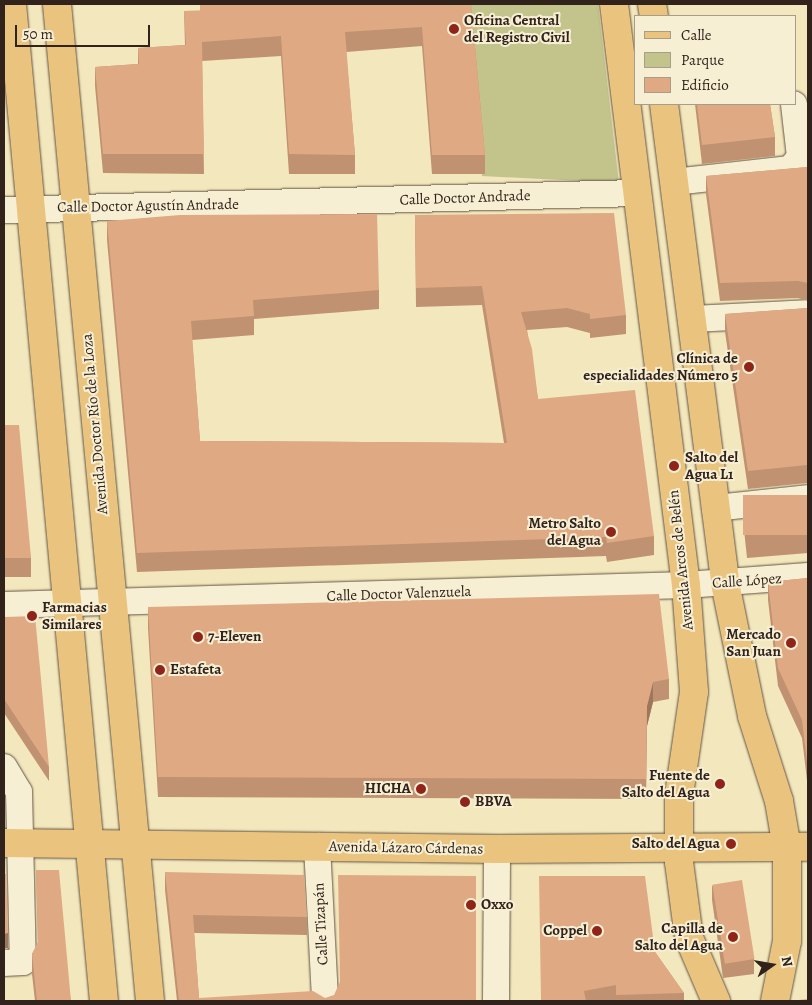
<!DOCTYPE html>
<html>
<head>
<meta charset="utf-8">
<style>
  body { margin:0 }
  #map { position:relative; width:812px; height:1005px; overflow:hidden; background:#f3e7bd; font-family:Alegreya,serif }
  div>[style] { position:absolute }
  [style*='--x'] { left:calc(var(--x)*1px); top:calc(var(--y)*1px); width:calc(var(--w)*1px); rotate:calc(var(--a)*1deg) }
  .green>* { inset:0; background:#c3c38c }
  .roads { filter:drop-shadow(0 0 1px #625444) drop-shadow(0 0 1px #625444) }
  .minor>* { height:26px; margin:-13px; padding:0 13px; transform-origin:13px; border-radius:13px; background:#f7efd4 }
  .major>* { height:28px; margin:-14px; padding:0 14px; transform-origin:14px; border-radius:14px; background:#eac47e }
  .wall>* { inset:0; background:#c09271 }
  .shaded-wall>* { inset:0; background:#9c775c; transform-origin:0 0 }
  .building>* { inset:0; background:#dfaa83; transform-origin:0 0 }
  .dots>* { width:14px; height:14px; translate:-50% -50%; box-sizing:border-box; border:2px solid #f7efd4; border-radius:50% }
  span { translate:-50% -50%; white-space:nowrap; text-align:center; line-height:1.15; -webkit-text-stroke:4px #f7efd4; paint-order:stroke }
  .poi-label { font-size:15px; color:#31231c; font-weight:700 }
  .left { translate:0 -50%; text-align:left }
  .right { translate:-100% -50%; text-align:right }
  .street-label { font-size:15px; color:#31231c }
  .frame { position:absolute; inset:0; border:5px solid #31231c; pointer-events:none }
  .legend { position:absolute; left:634px; top:15px; width:162px; height:90px; box-sizing:border-box; background:#f7efd4; border:1px solid #a89d8a; margin:0; padding:6px 9px; list-style:none; font-size:15px; color:#31231c }
  .legend li { display:flex; align-items:center; gap:10px; height:25px }
  .legend b { width:25px; border:1px solid #a89d8a }
  .north { position:absolute; left:747px; top:940px; width:50px; height:50px; -webkit-text-stroke:4px #f7efd4; paint-order:stroke; rotate:77deg; font-size:14px; font-weight:700; line-height:20px; text-align:center; color:#31231c }
  .north::after { content:''; display:block; margin:auto; width:18px; height:22px; background:#31231c; clip-path:polygon(50% 0,100% 100%,50% 72%,0 100%) }
  .scale { position:absolute; left:15px; top:25px; width:135px; height:22px; box-sizing:border-box; border:2px solid #31231c; border-top:0; padding-left:6px; font-size:15px; line-height:18px; white-space:nowrap; color:#31231c; -webkit-text-stroke:4px #f7efd4; paint-order:stroke }
</style>
</head>
<body>
<div id="map">
  <div class="green">
    <i style="clip-path:polygon(468px 4px,598px 4px,619px 183px,482px 176px)"></i>
  </div>
  <div class="roads">
    <div class="minor">
      <i style="--x:674;--y:182;--w:117;--a:-6.4"></i>
      <i style="--x:790;--y:169;--w:16;--a:-50"></i>
      <i style="--x:800;--y:157;--w:53;--a:-96.5"></i>
      <i style="--x:4;--y:210;--w:633;--a:-1.54"></i>
      <i style="--x:691;--y:319;--w:117;--a:-2.9"></i>
      <i style="--x:715;--y:508;--w:94;--a:-6.1"></i>
      <i style="--x:4;--y:605;--w:682;--a:-1.68"></i>
      <i style="--x:686;--y:585;--w:122;--a:-4.2"></i>
      <i style="--x:4;--y:767;--w:29;--a:59"></i>
      <i style="--x:19;--y:792;--w:170;--a:88.7"></i>
      <i style="--x:23;--y:962;--w:19;--a:177"></i>
      <i style="--x:317;--y:846;--w:155;--a:87"></i>
      <i style="--x:496;--y:1001;--w:152;--a:-89.6"></i>
    </div>
    <div class="major">
      <i style="--x:12;--y:4;--w:1001;--a:84.73"></i>
      <i style="--x:57;--y:4;--w:1001;--a:84.67"></i>
      <i style="--x:614;--y:4;--w:585;--a:82.94"></i>
      <i style="--x:686;--y:585;--w:107;--a:85.7"></i>
      <i style="--x:694;--y:692;--w:104;--a:98.3"></i>
      <i style="--x:679;--y:795;--w:67;--a:90"></i>
      <i style="--x:679;--y:862;--w:77;--a:82.5"></i>
      <i style="--x:689;--y:938;--w:69;--a:66.8"></i>
      <i style="--x:652;--y:4;--w:12;--a:81"></i>
      <i style="--x:664;--y:104;--w:483;--a:82.7"></i>
      <i style="--x:725;--y:583;--w:136;--a:78.5"></i>
      <i style="--x:752;--y:716;--w:89;--a:72.4"></i>
      <i style="--x:779;--y:801;--w:48;--a:80.3"></i>
      <i style="--x:787;--y:848;--w:93;--a:90"></i>
      <i style="--x:787;--y:941;--w:61;--a:101.3"></i>
      <i style="--x:4;--y:843;--w:493;--a:0.7"></i>
      <i style="--x:497;--y:849;--w:311;--a:-0.4"></i>
    </div>
  </div>
  <div class="wall">
    <i style="clip-path:polygon(471px 4px,485px 155px,485px 174px,432px 174px,422px 46px,346px 52px,355px 155px,355px 174px,289px 174px,281px 56px,202px 61px,204px 174px,103px 173px,95px 86px,95px 67px,138px 64px,138px 48px,185px 45px,184px 11px)"></i>
    <i style="clip-path:polygon(695px 104px,770px 104px,775px 137px,775px 156px,702px 164px)"></i>
    <i style="clip-path:polygon(808px 167px,808px 301px,798px 298px,720px 301px,706px 194px,706px 176px)"></i>
    <i style="clip-path:polygon(415px 215px,626px 315px,626px 334px,590px 338px,590px 333px,567px 327px,527px 330px,538px 399px,654px 536px,654px 555px,607px 562px,606px 556px,137px 572px,107px 240px,107px 221px,379px 290px,379px 309px,254px 319px,254px 335px,192px 340px,200px 441px,504px 443px,482px 305px,416px 307px)"></i>
    <i style="clip-path:polygon(808px 308px,808px 484px,807px 483px,748px 489px,725px 332px,725px 314px)"></i>
    <i style="clip-path:polygon(4px 425px,31px 558px,31px 577px,4px 577px)"></i>
    <i style="clip-path:polygon(808px 495px,808px 553px,747px 558px,743px 520px,743px 502px)"></i>
    <i style="clip-path:polygon(808px 578px,808px 789px,802px 738px,778px 686px,768px 600px,768px 582px)"></i>
    <i style="clip-path:polygon(148px 607px,669px 679px,669px 699px,653px 702px,647px 726px,646px 799px,158px 797px,148px 628px)"></i>
    <i style="clip-path:polygon(4px 617px,49px 767px,49px 781px,4px 713px)"></i>
    <i style="clip-path:polygon(36px 870px,71px 1001px,35px 1001px,32px 974px,32px 954px,38px 943px)"></i>
    <i style="clip-path:polygon(165px 872px,307px 917px,307px 935px,194px 933px,199px 998px,325px 998px,476px 1001px,177px 1001px,165px 890px)"></i>
    <i style="clip-path:polygon(712px 885px,754px 959px,754px 974px,723px 978px,712px 900px)"></i>
    <i style="clip-path:polygon(655px 952px,684px 993px,684px 1001px,541px 1001px)"></i>
  </div>
  <div class="shaded-wall">
    <i style="clip-path:polygon(653px 682px,653px 702px,647px 726px,646px 799px,647px 706px)"></i>
    <i style="left:8px;top:933px;width:15px;height:4px;rotate:90deg"></i>
  </div>
  <div class="building">
    <i style="clip-path:polygon(200px 4px,471px 4px,485px 155px,432px 155px,422px 27px,345px 32px,355px 155px,289px 154px,281px 36px,202px 42px,204px 154px,103px 154px,95px 67px,139px 64px,138px 48px,186px 45px,184px 11px,200px 11px)"></i>
    <i style="clip-path:polygon(697px 104px,770px 104px,775px 137px,702px 145px)"></i>
    <i style="clip-path:polygon(808px 167px,808px 283px,798px 281px,720px 283px,706px 176px)"></i>
    <i style="clip-path:polygon(614px 213px,626px 315px,590px 319px,590px 314px,567px 308px,521px 312px,532px 349px,538px 399px,635px 390px,654px 536px,607px 543px,606px 537px,137px 553px,107px 221px,180px 215px,377px 214px,379px 290px,253px 300px,254px 316px,191px 321px,200px 441px,507px 443px,482px 286px,416px 288px,415px 215px)"></i>
    <i style="clip-path:polygon(808px 308px,808px 466px,807px 465px,748px 471px,725px 314px)"></i>
    <i style="clip-path:polygon(4px 425px,19px 425px,31px 558px,4px 558px)"></i>
    <i style="left:808px;top:495px;width:40px;height:65px;rotate:90deg"></i>
    <i style="clip-path:polygon(808px 578px,808px 771px,802px 720px,778px 668px,768px 582px)"></i>
    <i style="clip-path:polygon(659px 594px,669px 679px,653px 682px,647px 706px,646px 779px,158px 777px,148px 607px)"></i>
    <i style="clip-path:polygon(35px 616px,41px 679px,49px 767px,4px 699px,4px 617px)"></i>
    <i style="clip-path:polygon(36px 870px,59px 870px,71px 1001px,37px 1001px,32px 954px,38px 942px)"></i>
    <i style="clip-path:polygon(165px 872px,304px 875px,307px 917px,193px 915px,199px 998px,313px 991px,325px 998px,334px 995px,340px 982px,338px 875px,476px 876px,476px 1001px,179px 1001px)"></i>
    <i style="clip-path:polygon(4px 874px,6px 874px,8px 933px,4px 934px)"></i>
    <i style="clip-path:polygon(539px 876px,645px 876px,655px 952px,684px 993px,616px 995px,616px 985px,584px 991px,586px 1001px,541px 1001px)"></i>
    <i style="left:742px;top:880px;width:80px;height:30px;rotate:81deg"></i>
    <i style="clip-path:polygon(808px 996px,808px 1001px,790px 1001px,807px 999px)"></i>
  </div>
  <div class="dots">
    <i style="left:454px;top:29px;background:#8f2418"></i>
    <i style="left:749px;top:367px;background:#8f2418"></i>
    <i style="left:674px;top:466px;background:#8f2418"></i>
    <i style="left:611px;top:532px;background:#8f2418"></i>
    <i style="left:32px;top:616px;background:#8f2418"></i>
    <i style="left:198px;top:637px;background:#8f2418"></i>
    <i style="left:791px;top:643px;background:#8f2418"></i>
    <i style="left:160px;top:670px;background:#8f2418"></i>
    <i style="left:720px;top:784px;background:#8f2418"></i>
    <i style="left:421px;top:789px;background:#8f2418"></i>
    <i style="left:465px;top:802px;background:#8f2418"></i>
    <i style="left:731px;top:844px;background:#8f2418"></i>
    <i style="left:471px;top:905px;background:#8f2418"></i>
    <i style="left:597px;top:931px;background:#8f2418"></i>
    <i style="left:733px;top:937px;background:#8f2418"></i>
  </div>
  <div class="poi-label">
    <span class="left" style="left:464px;top:29px">Oficina Central<br>del Registro Civil</span>
    <span class="right" style="left:738px;top:367px">Clínica de<br>especialidades Número 5</span>
    <span class="left" style="left:685px;top:466px">Salto del<br>Agua L1</span>
    <span class="right" style="left:601px;top:532px">Metro Salto<br>del Agua</span>
    <span class="left" style="left:42px;top:616px">Farmacias<br>Similares</span>
    <span class="right" style="left:781px;top:643px">Mercado<br>San Juan</span>
    <span class="left" style="left:208px;top:637px">7-Eleven</span>
    <span class="left" style="left:170px;top:670px">Estafeta</span>
    <span class="right" style="left:710px;top:784px">Fuente de<br>Salto del Agua</span>
    <span class="right" style="left:411px;top:789px">HICHA</span>
    <span class="left" style="left:475px;top:802px">BBVA</span>
    <span class="right" style="left:720px;top:844px">Salto del Agua</span>
    <span class="left" style="left:481px;top:905px">Oxxo</span>
    <span class="right" style="left:723px;top:937px">Capilla de<br>Salto del Agua</span>
    <span class="right" style="left:587px;top:931px">Coppel</span>
  </div>
  <div class="street-label">
    <span style="left:465px;top:198px;rotate:-2deg">Calle Doctor Andrade</span>
    <span style="left:148px;top:206px;rotate:-1deg">Calle Doctor Agustín Andrade</span>
    <span style="left:95px;top:424px;rotate:-95deg">Avenida Doctor Río de la Loza</span>
    <span style="left:681px;top:560px;rotate:-96deg">Avenida Arcos de Belén</span>
    <span style="left:747px;top:581px;rotate:-4deg">Calle López</span>
    <span style="left:399px;top:594px;rotate:-2deg">Calle Doctor Valenzuela</span>
    <span style="left:406px;top:848px;rotate:1deg">Avenida Lázaro Cárdenas</span>
    <span style="left:321px;top:924px;rotate:-93deg">Calle Tizapán</span>
  </div>
  <div class="frame"></div>
  <ul class="legend">
  <li><b style="height:6px;background:#eac47e"></b>Calle</li>
  <li><b style="height:14px;background:#c3c38c"></b>Parque</li>
  <li><b style="height:14px;background:#dfaa83"></b>Edificio</li>
  </ul>
  <div class="north">N</div>
  <div class="scale">50 m</div>
</div>
</body>
</html>
